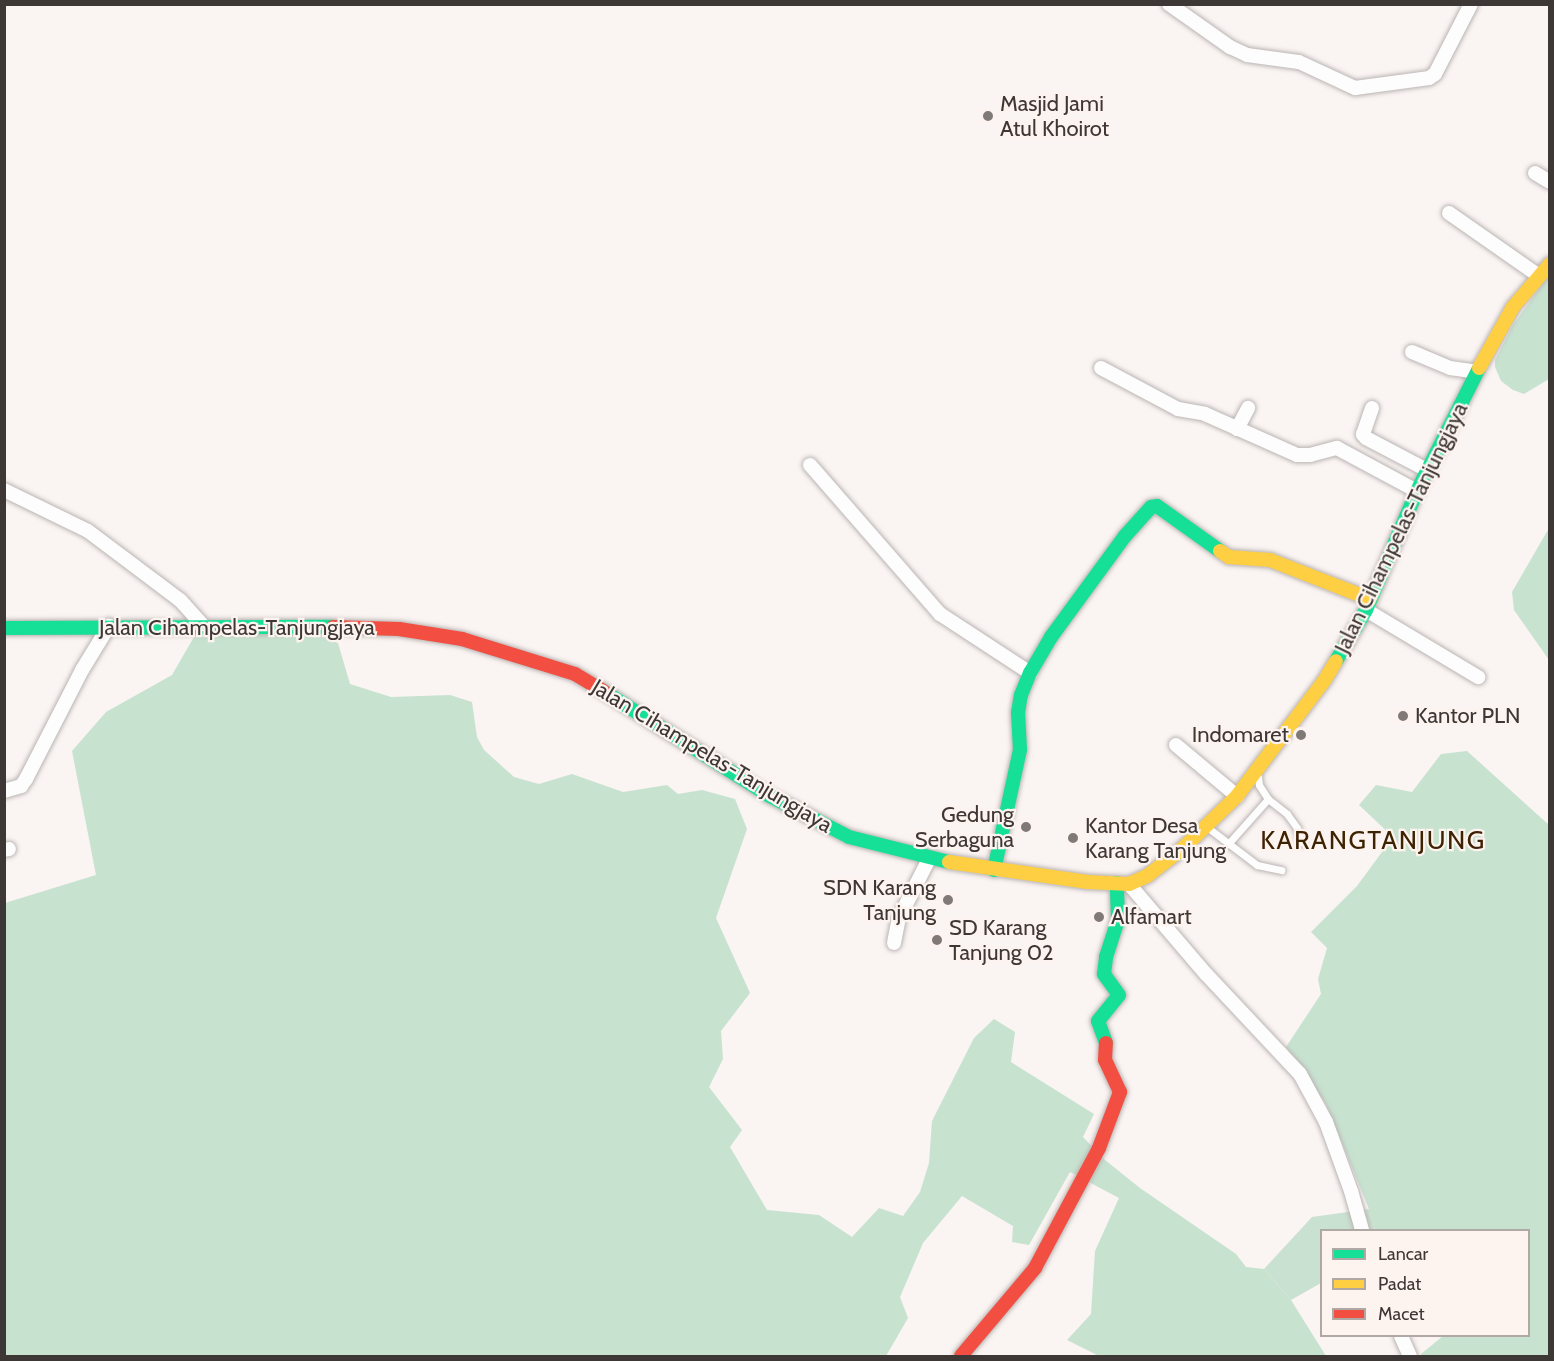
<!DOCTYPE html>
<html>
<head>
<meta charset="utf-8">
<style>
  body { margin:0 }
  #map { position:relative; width:1554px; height:1361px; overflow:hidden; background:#faf4f2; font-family:Cabin,sans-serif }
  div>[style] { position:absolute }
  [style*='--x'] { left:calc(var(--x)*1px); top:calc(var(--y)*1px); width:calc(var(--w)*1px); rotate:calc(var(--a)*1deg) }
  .green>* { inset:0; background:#c9e1d0 }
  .forest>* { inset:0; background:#c8e2d0 }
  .roads { filter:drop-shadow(0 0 2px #bab5b3) drop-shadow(0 0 2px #bab5b3) }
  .lane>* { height:7px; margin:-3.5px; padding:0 3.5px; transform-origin:3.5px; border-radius:3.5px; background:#fefdfd }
  .street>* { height:14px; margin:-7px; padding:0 7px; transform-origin:7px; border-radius:7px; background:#fefdfd }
  .fast>* { height:14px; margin:-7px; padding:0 7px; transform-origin:7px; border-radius:7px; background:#16e098 }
  .slow>* { height:14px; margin:-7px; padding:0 7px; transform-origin:7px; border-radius:7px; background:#ffcf43 }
  .jam>* { height:14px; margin:-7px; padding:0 7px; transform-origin:7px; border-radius:7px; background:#f24e42 }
  .dots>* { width:16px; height:16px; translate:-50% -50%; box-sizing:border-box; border:3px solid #fdf3ef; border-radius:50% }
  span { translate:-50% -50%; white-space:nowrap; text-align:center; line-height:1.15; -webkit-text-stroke:4.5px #fdf3ef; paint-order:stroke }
  .poi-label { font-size:22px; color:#3d3836 }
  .left { translate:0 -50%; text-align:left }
  .right { translate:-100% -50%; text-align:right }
  .street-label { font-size:22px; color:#3d3836 }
  .quarter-label { font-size:26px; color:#3e2303; letter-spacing:1.5px }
  .frame { position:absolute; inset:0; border:6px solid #3d3836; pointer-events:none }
  .legend { position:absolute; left:1320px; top:1229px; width:210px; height:108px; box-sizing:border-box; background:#fdf3ef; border:2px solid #b0a8a5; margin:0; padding:8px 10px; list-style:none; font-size:18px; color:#3d3836 }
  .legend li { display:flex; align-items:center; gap:12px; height:30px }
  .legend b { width:30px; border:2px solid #b0a8a5 }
</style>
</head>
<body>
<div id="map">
  <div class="green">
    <i style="clip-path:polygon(1369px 1209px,1375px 1230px,1322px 1230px,1321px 1283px,1291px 1300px,1264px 1269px,1312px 1217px)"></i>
  </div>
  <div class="forest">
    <i style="clip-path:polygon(1549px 275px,1549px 379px,1524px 394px,1513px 390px,1501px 381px,1495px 367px,1495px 360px,1513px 325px)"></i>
    <i style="clip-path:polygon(1549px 528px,1549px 660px,1514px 610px,1512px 592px)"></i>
    <i style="clip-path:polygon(333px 626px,350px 684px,391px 697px,450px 695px,472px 702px,477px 737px,484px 750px,514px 777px,539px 784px,572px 774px,623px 792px,667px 785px,678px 794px,702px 790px,735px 799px,747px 829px,716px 918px,750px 993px,721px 1031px,723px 1059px,709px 1087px,742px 1130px,730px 1147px,767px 1210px,819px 1215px,852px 1237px,879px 1208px,903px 1216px,920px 1192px,929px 1163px,932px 1121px,974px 1038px,994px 1019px,1015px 1032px,1011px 1062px,1094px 1114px,1083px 1137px,1105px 1160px,1140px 1188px,1236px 1254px,1246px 1267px,1264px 1269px,1291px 1300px,1326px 1356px,1099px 1356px,1067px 1340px,1091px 1314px,1095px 1251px,1119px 1198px,1070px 1172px,1029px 1245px,1012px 1242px,1013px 1226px,962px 1196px,923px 1243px,900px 1297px,908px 1318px,886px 1356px,5px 1356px,5px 903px,96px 875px,72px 751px,106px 712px,172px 675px,198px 630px)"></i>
    <i style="clip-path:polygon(1467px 751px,1549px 825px,1549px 1356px,1422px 1356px,1421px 1354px,1443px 1336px,1528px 1336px,1528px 1230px,1375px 1230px,1369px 1209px,1326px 1104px,1286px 1047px,1321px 994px,1318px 979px,1327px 948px,1311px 932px,1357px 886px,1393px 837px,1359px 805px,1376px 785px,1412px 792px,1441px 754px)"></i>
  </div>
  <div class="roads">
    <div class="lane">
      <i style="--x:1258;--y:777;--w:8;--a:83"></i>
      <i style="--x:1259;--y:785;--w:17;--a:57"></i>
      <i style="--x:1268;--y:799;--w:24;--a:38"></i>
      <i style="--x:1287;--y:814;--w:17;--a:54"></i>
      <i style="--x:1297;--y:828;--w:15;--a:74"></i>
      <i style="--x:1207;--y:827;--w:63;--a:37.2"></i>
      <i style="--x:1257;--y:865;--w:25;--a:12"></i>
      <i style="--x:1228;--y:844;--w:60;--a:-48.4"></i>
    </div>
    <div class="street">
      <i style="--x:1169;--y:4;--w:75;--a:35.2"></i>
      <i style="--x:1230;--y:47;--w:19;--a:25"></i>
      <i style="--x:1247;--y:55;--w:52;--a:7.7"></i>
      <i style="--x:1299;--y:62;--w:62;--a:24.9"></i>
      <i style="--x:1355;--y:88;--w:75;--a:-7.7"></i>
      <i style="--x:1429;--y:78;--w:7;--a:-34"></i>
      <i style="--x:1435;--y:74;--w:79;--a:-62.8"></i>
      <i style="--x:1535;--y:173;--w:17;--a:31"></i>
      <i style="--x:1449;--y:213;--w:110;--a:35"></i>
      <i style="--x:1412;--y:352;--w:41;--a:22.8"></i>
      <i style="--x:1450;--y:368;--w:27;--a:8"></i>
      <i style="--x:1101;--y:368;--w:87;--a:28"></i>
      <i style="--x:1178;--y:409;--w:27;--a:10"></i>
      <i style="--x:1205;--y:414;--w:101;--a:24"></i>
      <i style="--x:1297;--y:455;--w:13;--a:0"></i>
      <i style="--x:1310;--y:455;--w:28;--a:-15"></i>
      <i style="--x:1337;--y:448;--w:91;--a:28.3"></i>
      <i style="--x:1372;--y:408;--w:28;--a:109"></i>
      <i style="--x:1363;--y:434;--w:5;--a:53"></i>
      <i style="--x:1366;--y:438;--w:69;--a:27.7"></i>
      <i style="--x:1237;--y:429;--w:24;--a:-62"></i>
      <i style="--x:810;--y:465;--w:198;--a:48.9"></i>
      <i style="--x:940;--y:614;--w:108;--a:33.2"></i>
      <i style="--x:4;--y:490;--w:93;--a:26"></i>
      <i style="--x:88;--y:531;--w:115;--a:36.9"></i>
      <i style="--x:180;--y:600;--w:38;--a:48"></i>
      <i style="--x:1366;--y:610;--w:131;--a:30.9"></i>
      <i style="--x:1176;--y:745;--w:80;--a:39.9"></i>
      <i style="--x:4;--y:791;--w:18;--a:-16"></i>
      <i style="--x:21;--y:786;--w:9;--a:-54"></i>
      <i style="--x:26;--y:779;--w:123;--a:-62.8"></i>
      <i style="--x:82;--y:670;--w:52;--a:-58.5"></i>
      <i style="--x:4;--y:850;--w:5;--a:-11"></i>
      <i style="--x:1129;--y:884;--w:118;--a:49.5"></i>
      <i style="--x:1206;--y:974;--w:137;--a:46.8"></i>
      <i style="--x:1300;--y:1074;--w:55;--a:61.6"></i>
      <i style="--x:1326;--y:1122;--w:73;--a:70.1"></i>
      <i style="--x:1351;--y:1191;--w:41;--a:74.2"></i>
      <i style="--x:894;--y:943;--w:25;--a:-79"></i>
      <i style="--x:899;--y:918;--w:66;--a:-63"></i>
      <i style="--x:1401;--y:1336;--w:22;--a:66"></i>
    </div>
    <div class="fast">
      <i style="--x:4;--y:628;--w:329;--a:-0.2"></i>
      <i style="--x:1336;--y:661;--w:59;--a:-59.5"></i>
      <i style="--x:1366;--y:610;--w:129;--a:-66.8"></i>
      <i style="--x:1417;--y:491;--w:138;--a:-63.2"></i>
      <i style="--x:603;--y:691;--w:195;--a:32.2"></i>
      <i style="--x:768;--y:795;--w:91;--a:27.4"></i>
      <i style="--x:849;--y:837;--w:103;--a:14"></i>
      <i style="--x:994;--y:870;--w:123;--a:-77.8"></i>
      <i style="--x:1020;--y:750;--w:37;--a:-93"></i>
      <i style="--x:1018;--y:713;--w:18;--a:-81"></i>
      <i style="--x:1021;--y:695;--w:24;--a:-68"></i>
      <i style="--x:1030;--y:673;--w:42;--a:-59.7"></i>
      <i style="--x:1051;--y:637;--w:125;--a:-53.8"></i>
      <i style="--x:1125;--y:536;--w:39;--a:-48"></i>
      <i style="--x:1151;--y:507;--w:6;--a:-9"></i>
      <i style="--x:1157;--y:506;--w:77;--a:35.5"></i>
      <i style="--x:1106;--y:1043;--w:23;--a:-110"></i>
      <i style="--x:1098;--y:1021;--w:33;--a:-51"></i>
      <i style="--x:1119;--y:995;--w:26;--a:-126"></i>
      <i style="--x:1104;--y:974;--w:17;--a:-83"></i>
      <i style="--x:1106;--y:957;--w:40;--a:-72"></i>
      <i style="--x:1118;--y:919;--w:36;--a:-92"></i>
    </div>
    <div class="slow">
      <i style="--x:1479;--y:368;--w:70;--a:-60.9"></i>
      <i style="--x:1513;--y:307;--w:57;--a:-49.3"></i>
      <i style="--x:1220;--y:551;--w:11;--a:34"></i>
      <i style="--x:1229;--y:557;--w:41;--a:4.2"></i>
      <i style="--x:1270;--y:560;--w:107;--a:21.3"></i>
      <i style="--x:949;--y:862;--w:140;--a:8.2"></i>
      <i style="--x:1088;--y:882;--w:41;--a:2.8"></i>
      <i style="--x:1129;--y:884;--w:20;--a:-24"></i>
      <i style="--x:1147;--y:876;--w:44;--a:-37.6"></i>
      <i style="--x:1182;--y:849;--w:76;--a:-43.9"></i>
      <i style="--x:1237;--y:796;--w:144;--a:-52.9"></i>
      <i style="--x:1324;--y:681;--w:23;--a:-59"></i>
    </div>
    <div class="jam">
      <i style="--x:333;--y:627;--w:66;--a:1.7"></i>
      <i style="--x:399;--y:629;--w:64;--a:9"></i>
      <i style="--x:462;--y:639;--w:118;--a:17.2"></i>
      <i style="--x:575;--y:674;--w:33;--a:31"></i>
      <i style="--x:961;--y:1356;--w:115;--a:-49.9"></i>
      <i style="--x:1035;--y:1268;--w:136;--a:-61.9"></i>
      <i style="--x:1099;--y:1148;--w:60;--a:-69.4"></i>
      <i style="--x:1120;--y:1092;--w:35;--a:-115"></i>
      <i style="--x:1105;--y:1060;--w:17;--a:-87"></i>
    </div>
  </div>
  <div class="dots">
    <i style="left:988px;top:116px;background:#7f7a78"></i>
    <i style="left:1403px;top:716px;background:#7f7a78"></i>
    <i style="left:1301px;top:735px;background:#7f7a78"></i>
    <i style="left:1026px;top:827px;background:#7f7a78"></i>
    <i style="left:1073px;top:838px;background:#7f7a78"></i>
    <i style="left:948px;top:900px;background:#7f7a78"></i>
    <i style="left:1099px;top:917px;background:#7f7a78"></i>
    <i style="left:937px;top:940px;background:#7f7a78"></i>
  </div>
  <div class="poi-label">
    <span class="left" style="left:1000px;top:116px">Masjid Jami<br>Atul Khoirot</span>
    <span class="left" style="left:1415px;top:716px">Kantor PLN</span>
    <span class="right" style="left:1289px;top:735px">Indomaret</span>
    <span class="right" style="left:1014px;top:827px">Gedung<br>Serbaguna</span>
    <span class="left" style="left:1085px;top:838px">Kantor Desa<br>Karang Tanjung</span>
    <span class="right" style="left:936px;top:900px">SDN Karang<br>Tanjung</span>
    <span class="left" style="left:1111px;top:917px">Alfamart</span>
    <span class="left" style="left:949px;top:940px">SD Karang<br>Tanjung 02</span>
  </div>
  <div class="street-label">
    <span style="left:1401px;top:528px;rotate:-64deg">Jalan Cihampelas-Tanjungjaya</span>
    <span style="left:237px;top:628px">Jalan Cihampelas-Tanjungjaya</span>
    <span style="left:712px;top:756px;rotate:31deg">Jalan Cihampelas-Tanjungjaya</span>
  </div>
  <div class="quarter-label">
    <span style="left:1373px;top:841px">KARANGTANJUNG</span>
  </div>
  <div class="frame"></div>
  <ul class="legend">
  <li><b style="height:8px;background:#16e098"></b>Lancar</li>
  <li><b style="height:8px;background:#ffcf43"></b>Padat</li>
  <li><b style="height:8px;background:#f24e42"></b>Macet</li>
  </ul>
</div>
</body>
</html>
